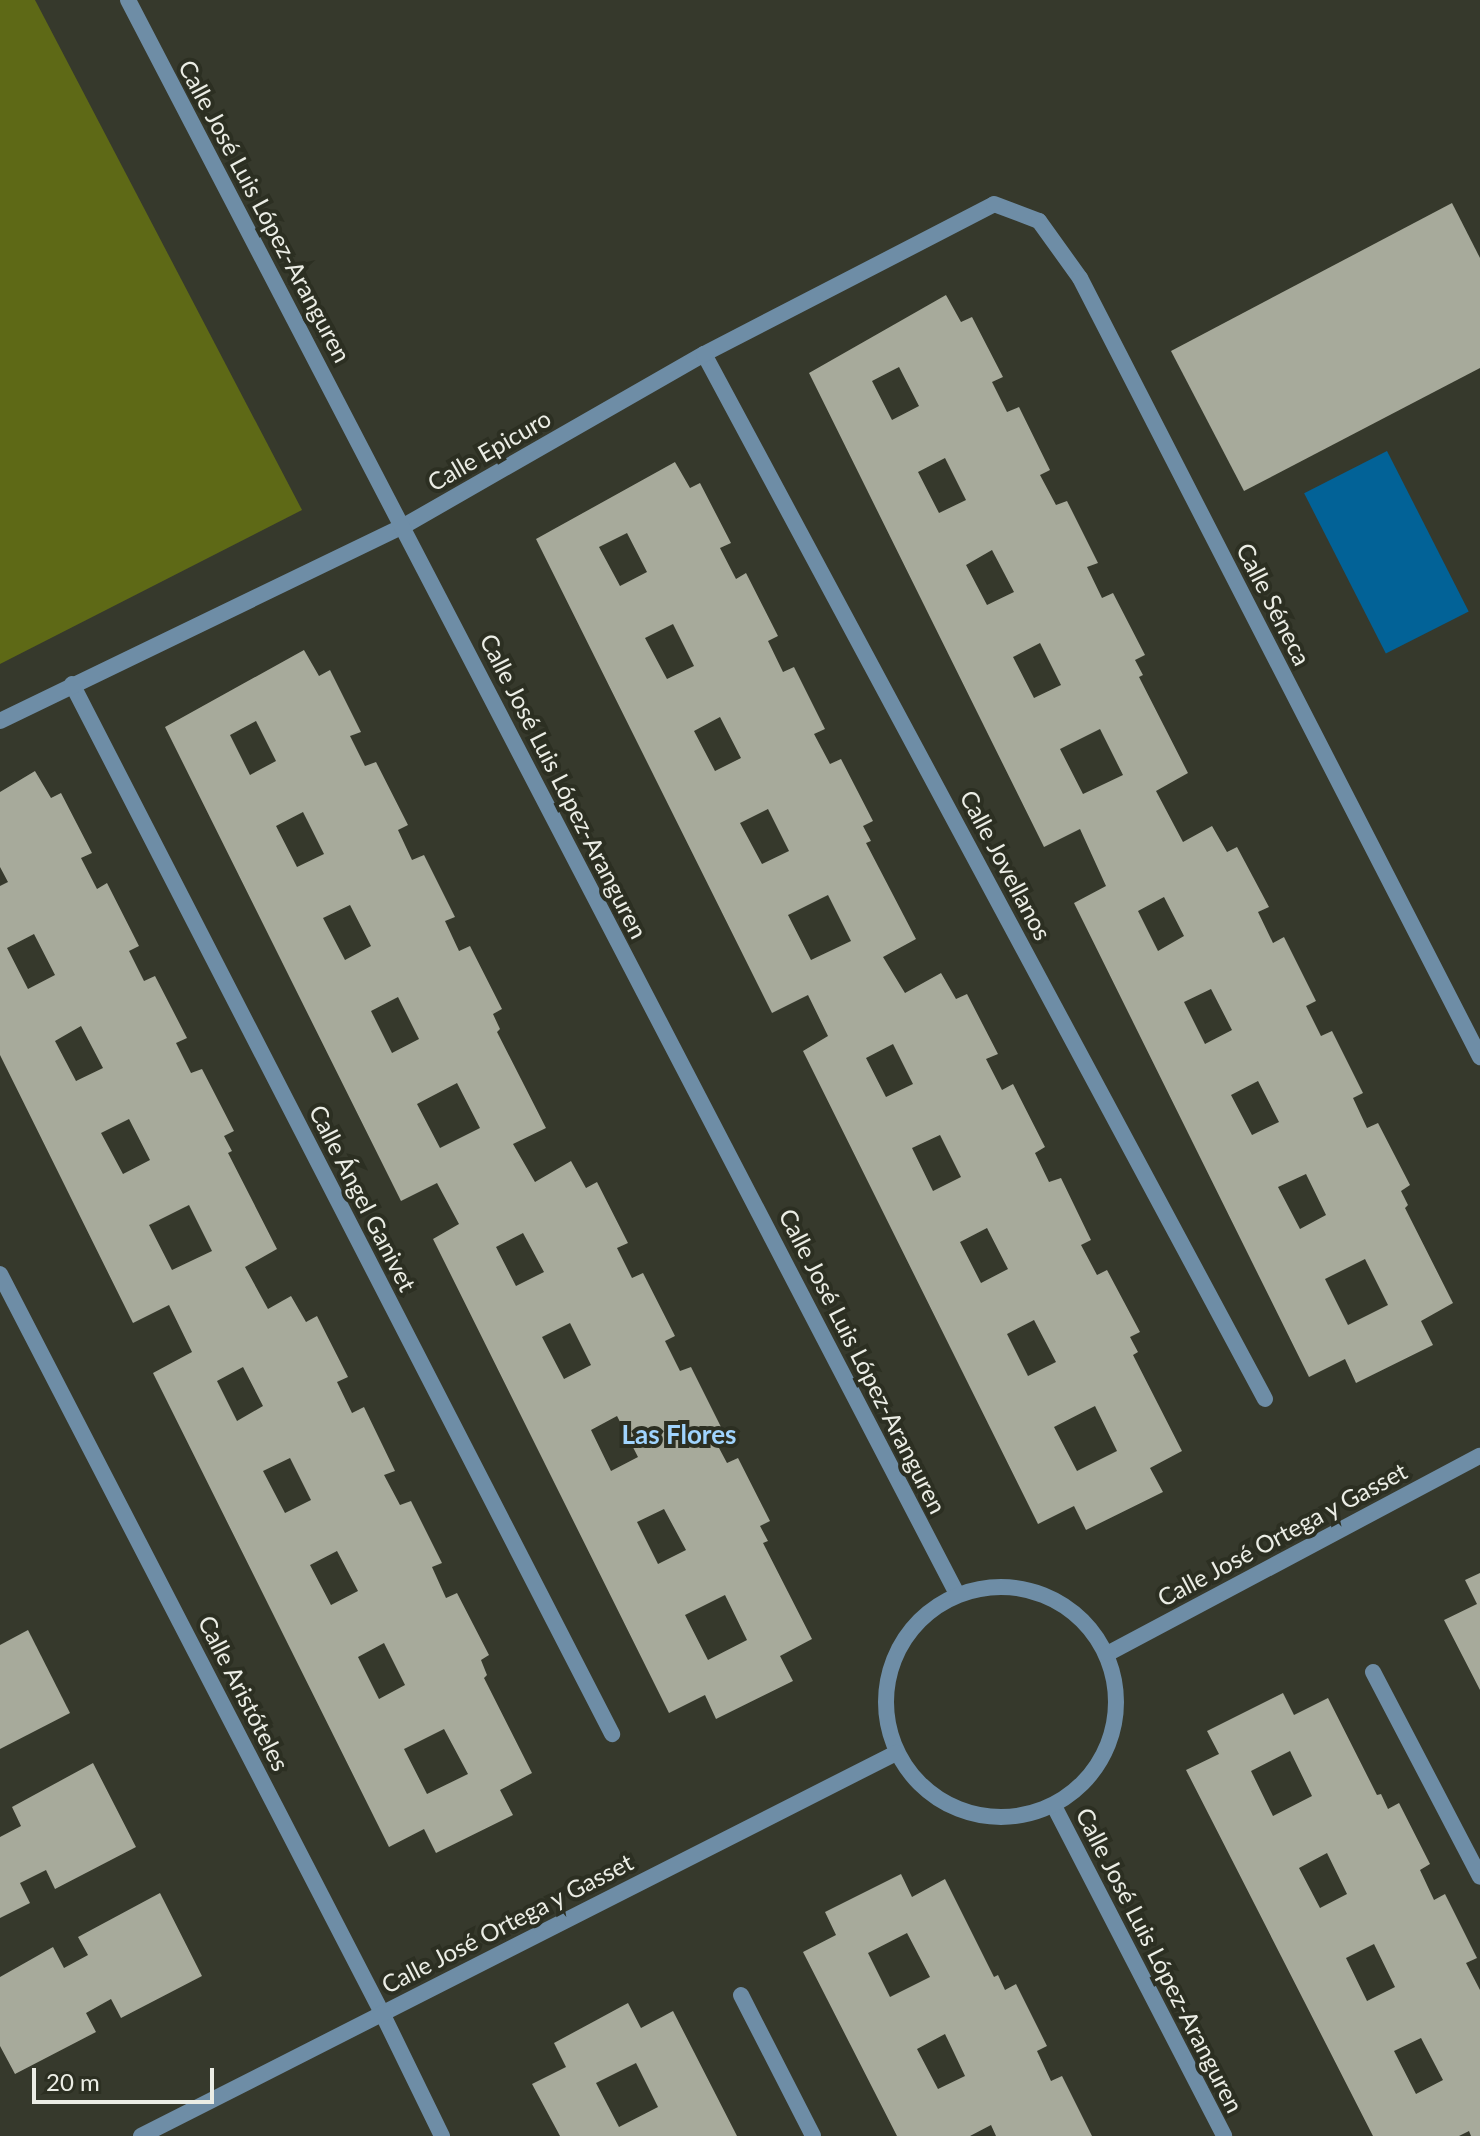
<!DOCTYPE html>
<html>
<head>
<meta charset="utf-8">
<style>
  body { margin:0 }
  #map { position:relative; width:1480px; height:2136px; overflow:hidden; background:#36392c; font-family:Lato,sans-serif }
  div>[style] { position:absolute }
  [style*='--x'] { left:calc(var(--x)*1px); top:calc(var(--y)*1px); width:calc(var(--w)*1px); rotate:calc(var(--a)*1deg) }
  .green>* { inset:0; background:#5e6916 }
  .water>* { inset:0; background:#026297; transform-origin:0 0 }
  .building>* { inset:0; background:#a7aa9b }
  .minor>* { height:16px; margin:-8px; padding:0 8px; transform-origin:8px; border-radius:8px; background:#6e8da6 }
  .tertiary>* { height:16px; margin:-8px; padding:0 8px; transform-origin:8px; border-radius:8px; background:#6e8da6 }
  .tertiary>.ring { margin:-8px; padding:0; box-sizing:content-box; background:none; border:16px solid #6e8da6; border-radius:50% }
  span { translate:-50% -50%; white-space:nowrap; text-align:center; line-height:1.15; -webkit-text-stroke:8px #2c2f22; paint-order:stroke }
  .street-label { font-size:24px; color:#ebede5 }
  .neighbourhood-label { font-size:26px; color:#a0d4fe; font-weight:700 }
  .scale { position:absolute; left:32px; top:2068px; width:182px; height:36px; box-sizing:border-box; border:4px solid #ebede5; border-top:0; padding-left:10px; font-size:24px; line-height:28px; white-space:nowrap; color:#ebede5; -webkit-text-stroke:6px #2c2f22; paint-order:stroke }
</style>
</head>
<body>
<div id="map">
  <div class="green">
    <i style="clip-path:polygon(0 0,35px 0,302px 510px,0 664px)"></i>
  </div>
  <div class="water">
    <i style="left:1387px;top:451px;width:180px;height:93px;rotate:63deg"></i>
  </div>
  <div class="building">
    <i style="clip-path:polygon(1452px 203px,1480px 258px,1480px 368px,1244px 491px,1171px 351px)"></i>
    <i style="clip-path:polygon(evenodd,946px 295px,961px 322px,972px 317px,1003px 377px,992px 382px,1007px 412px,1019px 407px,1050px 470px,1040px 475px,1056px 505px,1067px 501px,1098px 563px,1087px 567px,1102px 598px,1113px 593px,1145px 655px,1135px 660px,1143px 675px,1139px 677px,1188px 773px,1156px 791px,1183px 842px,1212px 826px,1227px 852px,1237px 847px,1269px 907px,1258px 912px,1273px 943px,1284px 937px,1316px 1001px,1306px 1006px,1321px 1036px,1332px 1031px,1363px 1093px,1353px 1098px,1367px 1128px,1378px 1123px,1410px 1185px,1401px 1191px,1408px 1205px,1405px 1208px,1453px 1303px,1421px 1321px,1433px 1345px,1356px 1383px,1345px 1359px,1309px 1377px,1074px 903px,1106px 886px,1080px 829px,1044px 847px,809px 373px,946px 295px,899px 367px,919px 406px,892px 420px,872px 381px,899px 367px,946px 295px,945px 458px,966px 500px,939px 513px,918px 472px,945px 458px,946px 295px,992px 550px,1014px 592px,987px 605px,966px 565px,992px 550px,946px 295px,1040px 643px,1061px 685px,1034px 698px,1013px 657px,1040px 643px,946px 295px,1100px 729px,1123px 775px,1083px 794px,1060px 749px,1100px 729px,946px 295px,1164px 897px,1184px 936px,1158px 951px,1138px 911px,1164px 897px,946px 295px,1211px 989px,1232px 1030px,1205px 1044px,1184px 1002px,1211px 989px,946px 295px,1258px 1081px,1279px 1122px,1252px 1135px,1231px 1095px,1258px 1081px,946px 295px,1306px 1174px,1326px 1215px,1300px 1229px,1278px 1187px,1306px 1174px,946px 295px,1365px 1259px,1388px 1305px,1348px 1325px,1325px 1279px,1365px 1259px)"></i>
    <i style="clip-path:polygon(evenodd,675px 462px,690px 488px,700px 483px,731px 543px,720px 548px,736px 579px,746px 573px,778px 636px,768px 641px,783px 672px,794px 667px,825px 729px,814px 734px,830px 764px,841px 759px,873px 821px,863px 826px,871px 841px,866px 843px,916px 939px,883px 957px,905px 993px,941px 973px,956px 999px,967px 994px,998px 1054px,986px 1059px,1002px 1090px,1013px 1084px,1045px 1147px,1035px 1153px,1049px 1182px,1061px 1178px,1091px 1240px,1081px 1245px,1097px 1275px,1107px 1270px,1140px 1332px,1130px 1337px,1138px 1352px,1133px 1355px,1182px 1451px,1150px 1468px,1163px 1492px,1086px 1530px,1074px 1506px,1038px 1524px,803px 1051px,828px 1036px,808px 995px,772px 1013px,536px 539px,675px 462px,627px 533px,647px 572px,620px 586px,599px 547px,627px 533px,675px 462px,673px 624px,694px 666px,667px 679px,645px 638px,673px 624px,675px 462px,720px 717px,741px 758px,715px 771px,694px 731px,720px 717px,675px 462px,768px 809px,789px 851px,762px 864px,740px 823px,768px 809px,675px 462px,828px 895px,851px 941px,811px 960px,788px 915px,828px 895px,675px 462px,893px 1044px,913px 1084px,886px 1097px,866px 1058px,893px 1044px,675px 462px,940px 1135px,961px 1177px,933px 1191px,912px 1148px,940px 1135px,675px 462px,987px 1228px,1008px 1269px,981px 1283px,960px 1242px,987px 1228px,675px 462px,1034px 1320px,1056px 1362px,1028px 1376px,1007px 1334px,1034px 1320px,675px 462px,1095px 1406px,1117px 1451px,1077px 1471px,1054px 1427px,1095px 1406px)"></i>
    <i style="clip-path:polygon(evenodd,304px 650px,319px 676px,330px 670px,361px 732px,350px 736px,365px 766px,376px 762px,408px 825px,398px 830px,412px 860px,424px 855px,455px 917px,445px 921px,459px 951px,470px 946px,502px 1009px,493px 1014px,500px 1029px,497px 1032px,546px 1128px,513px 1144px,535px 1182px,571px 1161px,586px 1188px,597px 1182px,628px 1243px,617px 1248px,632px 1278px,643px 1273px,675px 1336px,665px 1341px,680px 1371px,691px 1367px,722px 1429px,711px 1433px,727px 1463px,738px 1458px,770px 1521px,760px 1526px,768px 1541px,763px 1543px,812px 1639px,780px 1656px,793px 1681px,716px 1719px,705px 1695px,669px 1713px,433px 1239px,459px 1224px,437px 1183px,401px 1201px,165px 727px,304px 650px,256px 721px,276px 761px,250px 775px,230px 735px,256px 721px,304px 650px,303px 812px,324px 854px,297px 867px,276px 826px,303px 812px,304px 650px,350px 905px,371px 946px,345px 960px,323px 918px,350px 905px,304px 650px,398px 997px,419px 1039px,392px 1053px,371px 1011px,398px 997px,304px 650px,457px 1083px,480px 1128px,440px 1148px,417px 1104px,457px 1083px,304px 650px,523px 1233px,544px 1272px,516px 1286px,496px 1247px,523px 1233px,304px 650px,570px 1323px,591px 1365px,564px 1379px,542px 1337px,570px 1323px,304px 650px,617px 1416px,638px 1457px,611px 1471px,591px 1430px,617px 1416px,304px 650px,664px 1509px,686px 1550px,658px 1564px,637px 1522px,664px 1509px,304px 650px,725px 1595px,747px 1640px,708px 1660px,685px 1615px,725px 1595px)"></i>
    <i style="clip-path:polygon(evenodd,35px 771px,51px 798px,61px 793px,92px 853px,81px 858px,97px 889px,107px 883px,139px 946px,129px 951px,144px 981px,155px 976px,187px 1038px,176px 1043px,191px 1073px,202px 1069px,234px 1131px,224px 1136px,232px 1151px,228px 1153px,277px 1249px,245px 1267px,268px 1309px,291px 1296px,306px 1322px,317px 1316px,348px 1377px,337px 1382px,352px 1413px,364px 1407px,395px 1471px,384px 1475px,400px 1505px,411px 1501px,442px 1563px,432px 1567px,446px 1598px,457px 1593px,489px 1655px,481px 1660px,487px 1675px,484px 1678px,532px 1773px,500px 1790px,513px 1815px,436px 1853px,424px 1829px,389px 1847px,153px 1373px,192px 1352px,169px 1305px,133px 1323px,0 1055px,0 886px,8px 882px,0 867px,0 792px,35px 771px,34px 934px,55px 975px,28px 989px,7px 948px,34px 934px,35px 771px,81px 1026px,103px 1068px,76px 1081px,55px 1041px,81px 1026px,35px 771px,129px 1119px,150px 1160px,123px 1174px,101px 1133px,129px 1119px,35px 771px,189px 1205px,212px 1251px,172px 1270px,149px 1225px,189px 1205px,35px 771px,243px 1367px,263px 1406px,237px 1421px,217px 1381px,243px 1367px,35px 771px,290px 1458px,311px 1500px,285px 1513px,263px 1471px,290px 1458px,35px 771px,337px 1551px,358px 1591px,331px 1605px,310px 1565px,337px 1551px,35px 771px,384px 1643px,405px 1685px,379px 1699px,358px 1657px,384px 1643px,35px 771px,444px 1729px,468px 1774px,427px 1794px,404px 1749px,444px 1729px)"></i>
    <i style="clip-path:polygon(1480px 1573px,1480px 1690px,1444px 1620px,1477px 1604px,1465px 1580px)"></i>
    <i style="clip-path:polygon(28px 1630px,70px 1713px,0 1749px,0 1645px)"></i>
    <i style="clip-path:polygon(evenodd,1283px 1693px,1294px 1715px,1328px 1698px,1377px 1795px,1381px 1794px,1388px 1809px,1399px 1803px,1430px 1864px,1420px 1870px,1434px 1900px,1445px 1894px,1477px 1958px,1466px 1963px,1480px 1990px,1480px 2136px,1471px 2136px,1469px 2131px,1459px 2136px,1373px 2136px,1186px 1770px,1219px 1754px,1207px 1731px,1283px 1693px,1290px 1751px,1312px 1796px,1273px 1816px,1251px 1771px,1290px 1751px,1283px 1693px,1327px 1853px,1347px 1894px,1320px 1908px,1299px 1868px,1327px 1853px,1283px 1693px,1374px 1944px,1395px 1987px,1367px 2001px,1346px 1958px,1374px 1944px,1283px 1693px,1421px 2038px,1443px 2080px,1416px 2094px,1394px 2051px,1421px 2038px)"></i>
    <i style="clip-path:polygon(93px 1763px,136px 1847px,55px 1889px,46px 1870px,20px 1883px,30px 1903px,0 1918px,0 1837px,21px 1826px,12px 1807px)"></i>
    <i style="clip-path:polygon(evenodd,901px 1874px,912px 1897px,945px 1879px,994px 1977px,998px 1975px,1005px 1990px,1016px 1984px,1047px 2046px,1037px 2051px,1051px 2081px,1062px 2076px,1092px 2136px,996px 2136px,991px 2125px,970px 2136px,897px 2136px,803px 1952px,836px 1935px,825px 1912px,901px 1874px,907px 1933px,930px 1977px,890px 1997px,868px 1953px,907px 1933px,901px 1874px,945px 2034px,965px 2076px,938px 2089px,917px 2049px,945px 2034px)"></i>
    <i style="clip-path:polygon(160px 1893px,202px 1976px,121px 2018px,111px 1999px,86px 2013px,96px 2032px,15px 2074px,0 2046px,0 1977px,53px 1947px,64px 1968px,88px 1955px,78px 1937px)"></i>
    <i style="clip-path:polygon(evenodd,628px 2003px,641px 2028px,673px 2011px,737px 2136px,560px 2136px,532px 2084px,566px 2067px,554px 2043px,628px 2003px,636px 2063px,658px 2107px,619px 2127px,596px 2083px,636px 2063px)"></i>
  </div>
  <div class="minor">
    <i style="--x:704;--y:354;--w:1186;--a:61.77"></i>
    <i style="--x:72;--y:684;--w:1181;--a:62.78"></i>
    <i style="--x:0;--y:721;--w:446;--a:-25.8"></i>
    <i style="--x:402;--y:527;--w:348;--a:-29.8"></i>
    <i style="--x:704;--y:354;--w:326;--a:-27.3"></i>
    <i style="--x:994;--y:204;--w:48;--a:20.7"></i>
    <i style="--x:1039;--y:221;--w:70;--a:54.3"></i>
    <i style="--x:1080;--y:278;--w:876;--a:62.82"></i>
    <i style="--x:0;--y:1274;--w:832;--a:62.66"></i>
    <i style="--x:382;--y:2013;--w:137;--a:64"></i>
    <i style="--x:1373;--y:1672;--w:231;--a:62.4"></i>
    <i style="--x:1054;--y:1806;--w:371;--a:62.7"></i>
    <i style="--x:741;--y:1995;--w:158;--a:62.9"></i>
  </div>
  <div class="tertiary">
    <i style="--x:128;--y:0;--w:1797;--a:62.52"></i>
    <i class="ring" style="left:886px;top:1587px;width:214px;height:214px"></i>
    <i style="--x:1107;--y:1654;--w:422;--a:-28"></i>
    <i style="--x:141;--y:2136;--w:847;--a:-26.9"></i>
  </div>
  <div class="street-label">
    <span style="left:265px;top:211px;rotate:62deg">Calle José Luis López-Aranguren</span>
    <span style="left:489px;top:450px;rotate:-30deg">Calle Epicuro</span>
    <span style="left:1274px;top:604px;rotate:63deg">Calle Séneca</span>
    <span style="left:564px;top:786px;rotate:63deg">Calle José Luis López-Aranguren</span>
    <span style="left:1006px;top:865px;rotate:62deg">Calle Jovellanos</span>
    <span style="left:363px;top:1198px;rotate:63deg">Calle Ángel Ganivet</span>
    <span style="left:863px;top:1361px;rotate:63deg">Calle José Luis López-Aranguren</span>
    <span style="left:1282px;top:1534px;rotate:-28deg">Calle José Ortega y Gasset</span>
    <span style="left:244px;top:1693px;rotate:63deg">Calle Aristóteles</span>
    <span style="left:507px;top:1923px;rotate:-27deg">Calle José Ortega y Gasset</span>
    <span style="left:1160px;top:1960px;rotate:63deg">Calle José Luis López-Aranguren</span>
  </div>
  <div class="neighbourhood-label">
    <span style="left:679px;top:1435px">Las Flores</span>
  </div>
  <div class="scale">20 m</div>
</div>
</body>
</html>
